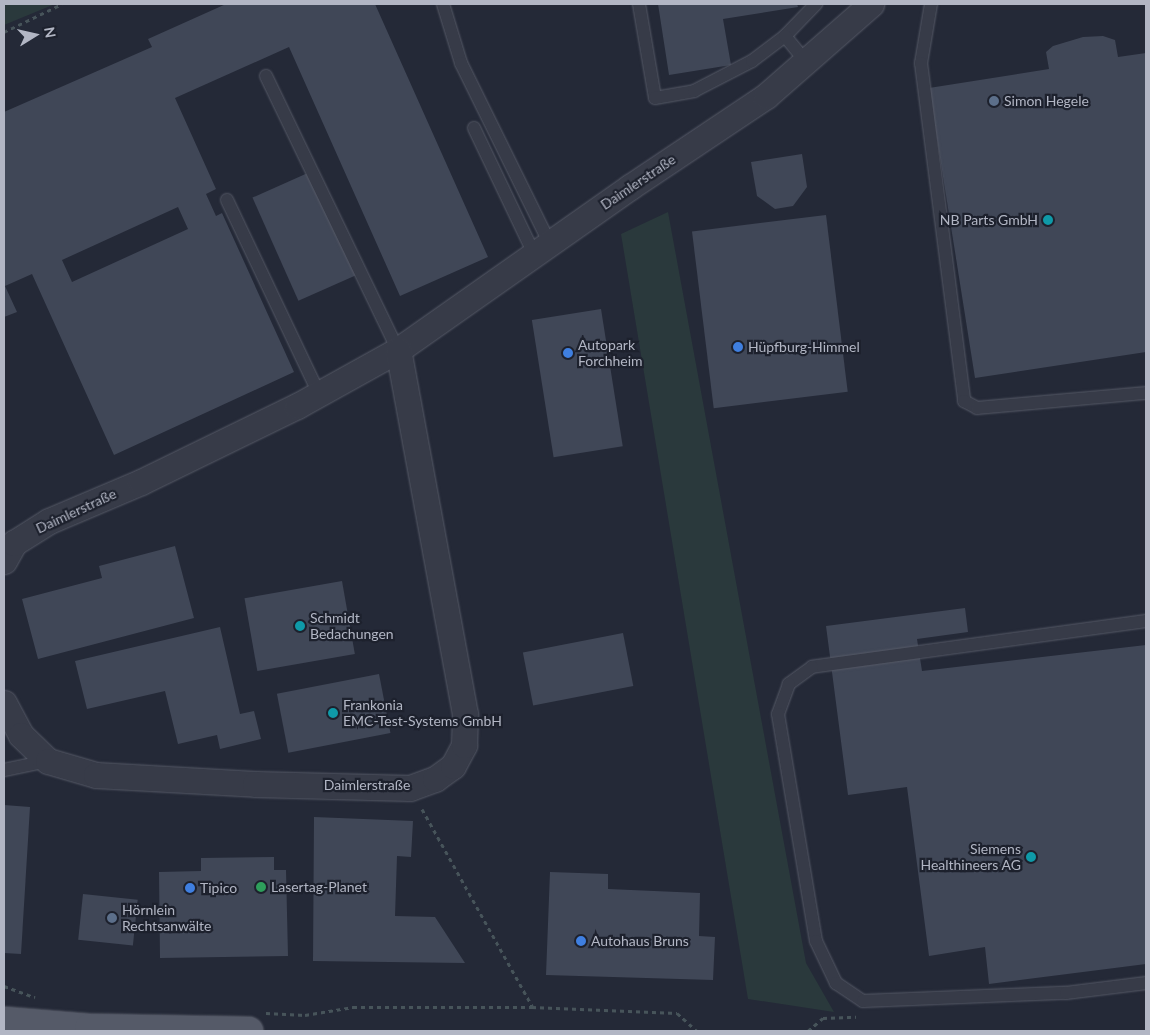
<!DOCTYPE html>
<html>
<head>
<meta charset="utf-8">
<style>
  body { margin:0 }
  #map { position:relative; width:1150px; height:1035px; overflow:hidden; background:#242937; font-family:Lato,sans-serif }
  div>[style] { position:absolute }
  [style*='--x'] { left:calc(var(--x)*1px); top:calc(var(--y)*1px); width:calc(var(--w)*1px); rotate:calc(var(--a)*1deg) }
  .green>* { inset:0; background:#2a393c }
  .building>* { inset:0; background:#404757; transform-origin:0 0 }
  .path>* { height:3px; margin-top:-1.5px; transform-origin:0; background:repeating-linear-gradient(90deg,#47545a 0 4px,transparent 0 8px) }
  .roads { filter:drop-shadow(0 0 1px #555966) drop-shadow(0 0 1px #555966) }
  .lane>* { height:12px; margin:-6px; padding:0 6px; transform-origin:6px; border-radius:6px; background:#373b48 }
  .street>* { height:25px; margin:-12.5px; padding:0 12.5px; transform-origin:12.5px; border-radius:12.5px; background:#373b48 }
  .primary>* { height:28px; margin:-14px; padding:0 14px; transform-origin:14px; border-radius:14px; background:#555a68 }
  .dots>* { width:14px; height:14px; translate:-50% -50%; box-sizing:border-box; border:2px solid #1d212d; border-radius:50% }
  span { translate:-50% -50%; white-space:nowrap; text-align:center; line-height:1.15; -webkit-text-stroke:4.5px #1d212d; paint-order:stroke }
  .poi-label { font-size:14px; color:#b2b6c4 }
  .left { translate:0 -50%; text-align:left }
  .right { translate:-100% -50%; text-align:right }
  .street-label { font-size:14px; color:#b2b6c4 }
  .frame { position:absolute; inset:0; border:5px solid #b2b6c4; pointer-events:none }
  .north { position:absolute; left:10px; top:10px; width:50px; height:50px; -webkit-text-stroke:4px #1d212d; paint-order:stroke; rotate:80deg; font-size:14px; font-weight:700; line-height:20px; text-align:center; color:#b2b6c4 }
  .north::after { content:''; display:block; margin:auto; width:18px; height:22px; background:#b2b6c4; clip-path:polygon(50% 0,100% 100%,50% 72%,0 100%) }
</style>
</head>
<body>
<div id="map">
  <div class="green">
    <i style="clip-path:polygon(4px 4px,55px 4px,4px 25px)"></i>
    <i style="clip-path:polygon(668px 212px,806px 963px,834px 1012px,748px 999px,621px 234px)"></i>
  </div>
  <div class="building">
    <i style="clip-path:polygon(evenodd,226px 4px,375px 4px,488px 257px,400px 296px,289px 47px,175px 98px,216px 189px,206px 194px,216px 216px,222px 213px,294px 372px,114px 455px,32px 274px,5px 286px,17px 312px,4px 317px,4px 112px,152px 47px,148px 39px,226px 4px,178px 207px,188px 229px,72px 282px,62px 260px,178px 207px)"></i>
    <i style="clip-path:polygon(658px 4px,797px 4px,798px 7px,723px 19px,731px 65px,669px 75px)"></i>
    <i style="clip-path:polygon(1103px 36px,1115px 40px,1118px 57px,1146px 53px,1146px 352px,975px 378px,929px 88px,1049px 69px,1046px 52px,1053px 46px,1083px 37px)"></i>
    <i style="clip-path:polygon(802px 154px,807px 187px,793px 206px,775px 209px,757px 196px,751px 162px)"></i>
    <i style="left:310px;top:172px;width:113px;height:63px;rotate:66deg"></i>
    <i style="left:826px;top:215px;width:178px;height:135px;rotate:83deg"></i>
    <i style="left:601px;top:309px;width:139px;height:70px;rotate:81deg"></i>
    <i style="clip-path:polygon(175px 546px,194px 618px,38px 659px,22px 599px,102px 578px,99px 566px)"></i>
    <i style="left:342px;top:581px;width:74px;height:99px;rotate:80deg"></i>
    <i style="clip-path:polygon(965px 608px,968px 632px,917px 639px,922px 671px,1146px 645px,1146px 964px,989px 984px,985px 947px,929px 956px,907px 787px,848px 795px,826px 626px)"></i>
    <i style="clip-path:polygon(220px 627px,240px 714px,254px 711px,261px 739px,220px 749px,217px 735px,178px 744px,165px 691px,87px 709px,75px 661px)"></i>
    <i style="left:623px;top:633px;width:54px;height:102px;rotate:79deg"></i>
    <i style="left:379px;top:674px;width:60px;height:104px;rotate:79deg"></i>
    <i style="clip-path:polygon(4px 805px,30px 807px,21px 954px,4px 953px)"></i>
    <i style="clip-path:polygon(314px 817px,413px 821px,411px 857px,397px 856px,395px 916px,435px 917px,465px 963px,313px 961px)"></i>
    <i style="clip-path:polygon(274px 857px,274px 870px,286px 870px,288px 956px,160px 958px,159px 872px,201px 871px,201px 858px)"></i>
    <i style="clip-path:polygon(550px 872px,608px 874px,608px 889px,700px 893px,699px 936px,715px 937px,713px 980px,546px 975px)"></i>
    <i style="left:83px;top:894px;width:55px;height:46px;rotate:6deg"></i>
  </div>
  <div class="path">
    <i style="--x:4;--y:32;--w:64;--a:-25.8"></i>
    <i style="--x:422;--y:809;--w:226;--a:60.8"></i>
    <i style="--x:4;--y:986;--w:33;--a:20"></i>
    <i style="--x:266;--y:1013;--w:39;--a:3"></i>
    <i style="--x:305;--y:1015;--w:49;--a:-9.5"></i>
    <i style="--x:353;--y:1007;--w:179;--a:0"></i>
    <i style="--x:532;--y:1007;--w:145;--a:2.4"></i>
    <i style="--x:677;--y:1013;--w:27;--a:42"></i>
    <i style="--x:808;--y:1031;--w:20;--a:-41"></i>
    <i style="--x:823;--y:1018;--w:33;--a:-2"></i>
  </div>
  <div class="roads">
    <div class="lane">
      <i style="--x:443;--y:4;--w:62;--a:73"></i>
      <i style="--x:461;--y:63;--w:202;--a:63.8"></i>
      <i style="--x:639;--y:4;--w:95;--a:80.3"></i>
      <i style="--x:655;--y:98;--w:40;--a:-10"></i>
      <i style="--x:694;--y:91;--w:65;--a:-27.3"></i>
      <i style="--x:752;--y:61;--w:41;--a:-37.1"></i>
      <i style="--x:785;--y:36;--w:45;--a:-45.9"></i>
      <i style="--x:931;--y:4;--w:60;--a:99.6"></i>
      <i style="--x:921;--y:63;--w:341;--a:82.7"></i>
      <i style="--x:964;--y:401;--w:15;--a:28"></i>
      <i style="--x:977;--y:408;--w:170;--a:-5.1"></i>
      <i style="--x:785;--y:36;--w:33;--a:51"></i>
      <i style="--x:266;--y:76;--w:304;--a:64.3"></i>
      <i style="--x:474;--y:128;--w:140;--a:64.5"></i>
      <i style="--x:227;--y:200;--w:215;--a:64.6"></i>
      <i style="--x:1146;--y:621;--w:337;--a:172.2"></i>
      <i style="--x:812;--y:667;--w:29;--a:144"></i>
      <i style="--x:789;--y:684;--w:32;--a:110"></i>
      <i style="--x:778;--y:714;--w:230;--a:80.5"></i>
      <i style="--x:816;--y:941;--w:47;--a:64.5"></i>
      <i style="--x:836;--y:983;--w:32;--a:34"></i>
      <i style="--x:863;--y:1001;--w:203;--a:-2.3"></i>
      <i style="--x:1066;--y:993;--w:81;--a:-7.1"></i>
      <i style="--x:4;--y:770;--w:45;--a:-11.6"></i>
    </div>
    <div class="street">
      <i style="--x:4;--y:561;--w:21;--a:-61"></i>
      <i style="--x:14;--y:543;--w:41;--a:-32.2"></i>
      <i style="--x:49;--y:521;--w:100;--a:-23"></i>
      <i style="--x:141;--y:482;--w:174;--a:-26"></i>
      <i style="--x:297;--y:406;--w:115;--a:-29"></i>
      <i style="--x:398;--y:350;--w:284;--a:-35.1"></i>
      <i style="--x:630;--y:187;--w:164;--a:-33.8"></i>
      <i style="--x:766;--y:96;--w:140;--a:-41.2"></i>
      <i style="--x:4;--y:703;--w:36;--a:62"></i>
      <i style="--x:21;--y:735;--w:37;--a:44"></i>
      <i style="--x:48;--y:761;--w:50;--a:16.3"></i>
      <i style="--x:96;--y:775;--w:159;--a:3.2"></i>
      <i style="--x:255;--y:784;--w:155;--a:1.5"></i>
      <i style="--x:410;--y:788;--w:27;--a:-20"></i>
      <i style="--x:435;--y:779;--w:22;--a:-36"></i>
      <i style="--x:453;--y:766;--w:24;--a:-62"></i>
      <i style="--x:464;--y:745;--w:31;--a:-88"></i>
      <i style="--x:465;--y:714;--w:370;--a:-100.4"></i>
    </div>
    <div class="primary">
      <i style="--x:4;--y:1021;--w:85;--a:4.7"></i>
      <i style="--x:89;--y:1028;--w:160;--a:1.1"></i>
    </div>
  </div>
  <div class="dots">
    <i style="left:994px;top:101px;background:#5c6f8a"></i>
    <i style="left:1048px;top:220px;background:#0f9aa8"></i>
    <i style="left:738px;top:347px;background:#3f7fe0"></i>
    <i style="left:568px;top:353px;background:#3f7fe0"></i>
    <i style="left:300px;top:626px;background:#0f9aa8"></i>
    <i style="left:333px;top:713px;background:#0f9aa8"></i>
    <i style="left:1031px;top:857px;background:#0f9aa8"></i>
    <i style="left:261px;top:887px;background:#2e9e5b"></i>
    <i style="left:190px;top:888px;background:#3f7fe0"></i>
    <i style="left:112px;top:918px;background:#5c6f8a"></i>
    <i style="left:581px;top:941px;background:#3f7fe0"></i>
  </div>
  <div class="poi-label">
    <span class="left" style="left:1004px;top:101px">Simon Hegele</span>
    <span class="right" style="left:1038px;top:220px">NB Parts GmbH</span>
    <span class="left" style="left:578px;top:353px">Autopark<br>Forchheim</span>
    <span class="left" style="left:748px;top:347px">Hüpfburg-Himmel</span>
    <span class="left" style="left:310px;top:626px">Schmidt<br>Bedachungen</span>
    <span class="left" style="left:343px;top:713px">Frankonia<br>EMC-Test-Systems GmbH</span>
    <span class="right" style="left:1021px;top:857px">Siemens<br>Healthineers AG</span>
    <span class="left" style="left:271px;top:887px">Lasertag-Planet</span>
    <span class="left" style="left:200px;top:888px">Tipico</span>
    <span class="left" style="left:122px;top:918px">Hörnlein<br>Rechtsanwälte</span>
    <span class="left" style="left:591px;top:941px">Autohaus Bruns</span>
  </div>
  <div class="street-label">
    <span style="left:638px;top:182px;rotate:-34deg">Daimlerstraße</span>
    <span style="left:76px;top:511px;rotate:-25deg">Daimlerstraße</span>
    <span style="left:367px;top:785px">Daimlerstraße</span>
  </div>
  <div class="frame"></div>
  <div class="north">N</div>
</div>
</body>
</html>
